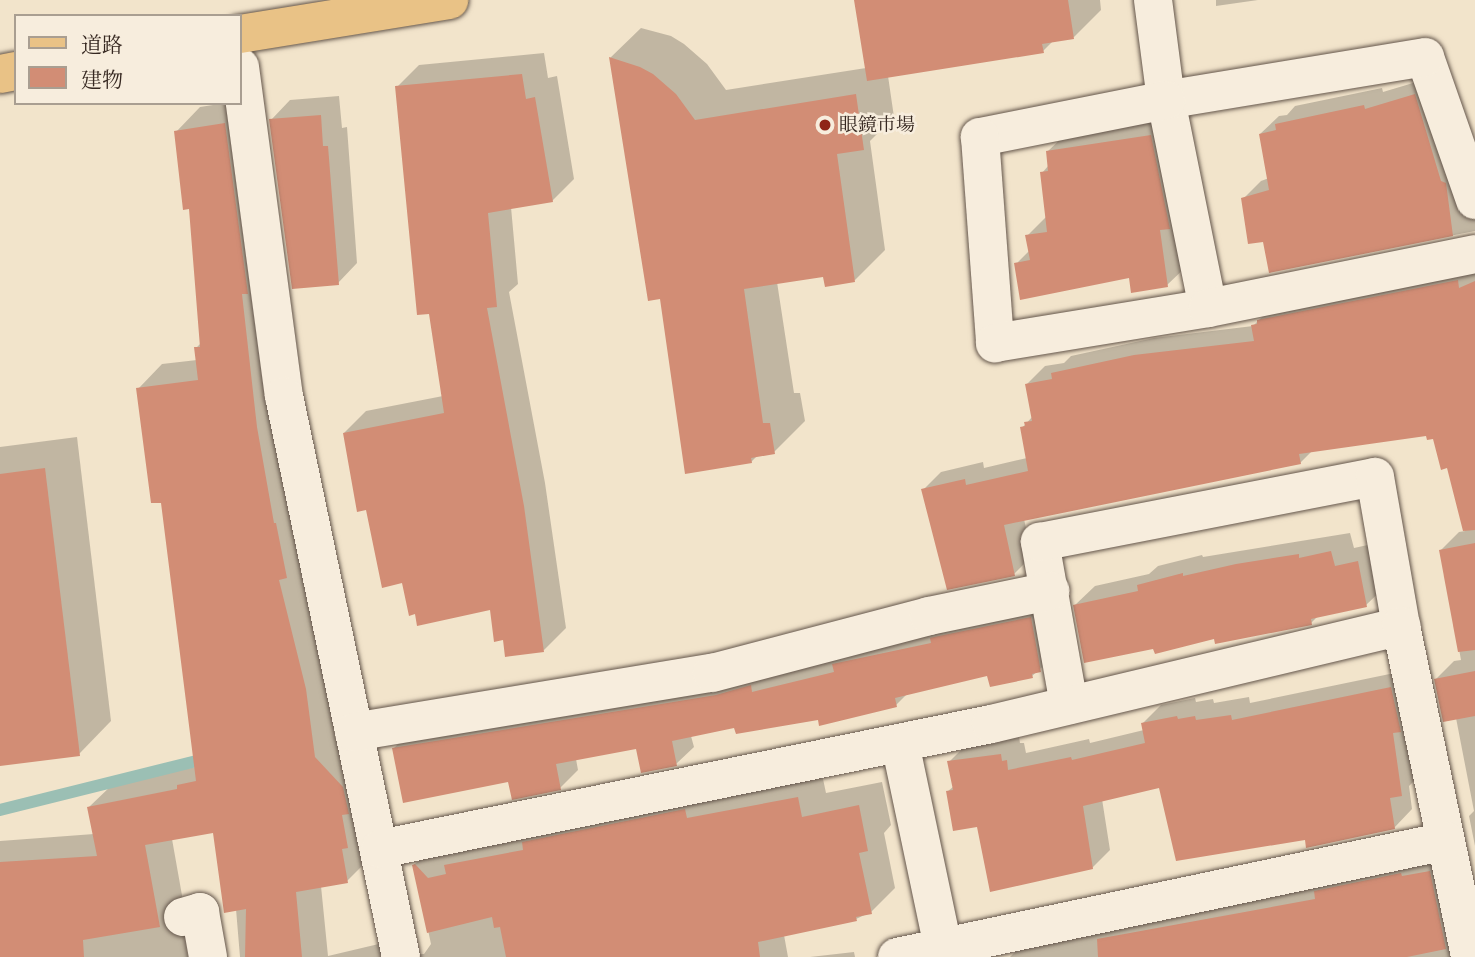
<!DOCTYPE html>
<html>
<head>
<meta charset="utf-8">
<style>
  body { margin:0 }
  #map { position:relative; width:1475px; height:957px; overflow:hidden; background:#f2e4cb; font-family:"Libre Caslon Text","Noto Serif JP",serif }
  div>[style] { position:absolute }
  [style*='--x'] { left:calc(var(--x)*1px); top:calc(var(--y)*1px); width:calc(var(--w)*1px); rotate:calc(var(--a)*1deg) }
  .shadow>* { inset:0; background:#0003 }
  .stream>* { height:12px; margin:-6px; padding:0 6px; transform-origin:6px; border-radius:6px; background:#9bbfb4 }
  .building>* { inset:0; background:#d28d75 }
  .roads { filter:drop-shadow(0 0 2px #64564b) drop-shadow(0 0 2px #64564b) }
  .minor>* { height:38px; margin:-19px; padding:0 19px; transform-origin:19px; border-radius:19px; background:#f7eddd }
  .major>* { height:38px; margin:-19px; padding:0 19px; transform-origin:19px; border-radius:19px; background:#e9c286 }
  .dots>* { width:19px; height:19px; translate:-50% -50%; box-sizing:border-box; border:4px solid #f7eddd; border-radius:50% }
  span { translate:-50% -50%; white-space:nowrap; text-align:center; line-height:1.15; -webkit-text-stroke:5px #f7eddd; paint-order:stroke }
  .poi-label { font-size:19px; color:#352720 }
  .left { translate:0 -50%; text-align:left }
  .legend { position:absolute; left:14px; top:14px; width:228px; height:91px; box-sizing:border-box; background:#f7eddd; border:2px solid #a99e91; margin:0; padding:9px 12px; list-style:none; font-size:21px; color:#352720 }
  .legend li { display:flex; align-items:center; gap:14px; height:35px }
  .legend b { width:35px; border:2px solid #a99e91 }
</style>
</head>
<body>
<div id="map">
  <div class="shadow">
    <i style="clip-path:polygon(855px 0,1100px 0,1101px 10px,1074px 37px,1054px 40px,1043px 51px,888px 76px,894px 117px,870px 141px,885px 250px,855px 280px,824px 275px,777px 282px,794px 393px,800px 393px,805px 421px,774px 452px,758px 455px,751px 462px,661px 297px,610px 58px,641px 28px,671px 36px,684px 44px,707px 64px,726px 90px,866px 68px)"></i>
    <i style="clip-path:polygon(1216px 0,1258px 0,1216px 6px)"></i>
    <i style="clip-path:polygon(544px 53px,548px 78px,557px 76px,574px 179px,552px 201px,511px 207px,518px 284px,509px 292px,545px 483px,566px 628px,544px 650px,505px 638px,491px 608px,416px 612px,367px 508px,344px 433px,366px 411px,443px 396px,397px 87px,419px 65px)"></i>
    <i style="clip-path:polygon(1433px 77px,1475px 194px,1475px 231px,1270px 271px,1265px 240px,1243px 199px,1261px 181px,1269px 178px,1260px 134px,1279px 116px,1287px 115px,1295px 106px,1382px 88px,1383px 92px)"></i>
    <i style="clip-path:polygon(339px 96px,342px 128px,347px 127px,357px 263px,338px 283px,271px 120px,290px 100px)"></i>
    <i style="clip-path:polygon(226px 103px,371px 857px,347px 881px,321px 886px,328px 956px,404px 938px,418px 954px,424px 954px,431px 944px,414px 865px,438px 841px,453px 855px,470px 842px,822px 774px,826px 793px,882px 782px,891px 825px,884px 833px,895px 888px,871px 912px,856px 919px,784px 935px,788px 957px,240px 957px,236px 909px,215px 831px,172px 839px,183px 901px,180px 904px,188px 957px,0 957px,0 841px,94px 834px,89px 807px,114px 783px,196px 767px,163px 501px,138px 389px,162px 364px,197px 360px,196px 348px,201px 343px,190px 207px,176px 132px,200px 107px)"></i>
    <i style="clip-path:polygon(1170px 117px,1187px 266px,1167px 285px,1131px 276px,1016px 264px,1030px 250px,1027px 236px,1047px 216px,1042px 173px,1049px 165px,1047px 152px,1067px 133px)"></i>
    <i style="clip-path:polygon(1475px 263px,1475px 846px,1469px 816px,1474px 811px,1456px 718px,1436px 679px,1454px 661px,1461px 660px,1441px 550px,1459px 532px,1465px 531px,1448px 466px,1434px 436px,1427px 434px,1313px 450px,1300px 463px,1024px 519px,1032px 556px,1014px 574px,923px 490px,941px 472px,983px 462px,984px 468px,1027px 458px,1022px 428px,1033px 416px,1027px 384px,1045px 366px,1064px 363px,1071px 356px,1154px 338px,1253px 326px,1271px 308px)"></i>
    <i style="clip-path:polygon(77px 437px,111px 721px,79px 754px,0 764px,0 447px)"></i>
    <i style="clip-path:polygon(1350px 533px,1354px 548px,1377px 543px,1386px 586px,1366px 605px,1318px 616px,1311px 623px,1155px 647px,1075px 605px,1095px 586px,1149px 574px,1158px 566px,1202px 555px,1203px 557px)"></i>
    <i style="clip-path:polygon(1048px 601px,1058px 653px,1032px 676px,989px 674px,909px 692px,896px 705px,819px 718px,736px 726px,691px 736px,694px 747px,676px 764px,638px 747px,576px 759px,578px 770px,560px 788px,510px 780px,394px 748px,412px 731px)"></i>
    <i style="clip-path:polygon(1409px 670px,1419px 776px,1409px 786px,1412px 809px,1394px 828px,1306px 838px,1160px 786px,1102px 799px,1110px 850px,1092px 868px,979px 825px,947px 792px,954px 786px,949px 762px,967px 744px,1019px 737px,1020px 743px,1024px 743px,1026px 753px,1089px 739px,1090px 743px,1144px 730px,1143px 723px,1161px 705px,1195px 698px,1196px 702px,1213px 699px,1214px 703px,1249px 697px,1250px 703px)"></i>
    <i style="clip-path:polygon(1447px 854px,1475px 957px,1010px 957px,1028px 939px)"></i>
    <i style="clip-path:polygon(854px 952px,855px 957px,810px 957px)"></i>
  </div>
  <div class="stream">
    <i style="--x:0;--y:810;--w:215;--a:-14"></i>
  </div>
  <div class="building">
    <i style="clip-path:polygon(854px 0,1068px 0,1074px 39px,1042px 44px,1044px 53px,867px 81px)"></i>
    <i style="clip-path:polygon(609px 57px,640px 67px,653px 74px,676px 94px,695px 120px,856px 94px,864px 150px,837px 154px,855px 282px,825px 287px,823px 277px,744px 289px,763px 423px,770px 423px,775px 454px,751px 458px,752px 463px,685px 474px,660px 299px,648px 301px)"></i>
    <i style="clip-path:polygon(522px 74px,526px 99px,535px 97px,553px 202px,488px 213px,497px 307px,487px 308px,524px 506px,544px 652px,505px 657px,503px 640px,494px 642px,490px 610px,417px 626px,415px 614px,409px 616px,402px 583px,382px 588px,366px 510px,357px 512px,343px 433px,444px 413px,429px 314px,417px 315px,395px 86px)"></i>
    <i style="clip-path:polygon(1415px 94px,1441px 181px,1446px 183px,1453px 236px,1269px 273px,1263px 242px,1248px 244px,1241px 198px,1269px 190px,1259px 134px,1276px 130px,1275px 124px,1364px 105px,1365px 109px)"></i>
    <i style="clip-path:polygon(321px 115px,323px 146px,328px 146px,339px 285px,292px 289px,269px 119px)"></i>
    <i style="clip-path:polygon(225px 123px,248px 294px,242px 294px,257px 427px,274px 523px,276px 523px,287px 578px,279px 580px,306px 689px,315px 757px,343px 787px,349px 814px,342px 815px,348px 848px,342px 849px,348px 883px,296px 892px,302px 957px,245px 957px,246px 909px,224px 913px,213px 833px,145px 845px,160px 927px,83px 940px,84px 957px,0 957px,0 862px,97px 856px,87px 807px,177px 789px,177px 785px,196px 781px,161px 503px,151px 503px,136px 388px,198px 380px,194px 347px,200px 347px,189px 209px,183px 210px,174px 131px)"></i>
    <i style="clip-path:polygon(1151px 135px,1170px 229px,1160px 230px,1168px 287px,1131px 293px,1129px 278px,1020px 300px,1014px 263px,1030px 260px,1025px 235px,1047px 232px,1040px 172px,1048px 171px,1046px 151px)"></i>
    <i style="clip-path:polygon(1458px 280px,1459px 288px,1475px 281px,1475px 530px,1463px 531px,1447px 468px,1441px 470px,1433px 439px,1427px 440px,1426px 436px,1299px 454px,1301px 464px,1004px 525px,1015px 576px,947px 590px,921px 489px,965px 479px,966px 485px,1028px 471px,1020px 427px,1025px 426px,1024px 422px,1032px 421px,1025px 384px,1052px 379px,1051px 373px,1134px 355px,1254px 341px,1251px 325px,1257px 324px,1257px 320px)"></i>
    <i style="clip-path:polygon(45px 468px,80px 756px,0 766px,0 474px)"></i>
    <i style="clip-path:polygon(1475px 543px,1475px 650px,1458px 652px,1439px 550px)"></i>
    <i style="clip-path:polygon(1331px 551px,1335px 566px,1358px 561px,1367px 607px,1311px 619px,1312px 625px,1215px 644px,1214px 639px,1155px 654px,1153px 649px,1084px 663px,1073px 605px,1138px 591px,1137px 585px,1183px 573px,1183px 576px,1236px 564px,1299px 554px,1299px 558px)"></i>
    <i style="clip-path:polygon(1031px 617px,1041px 672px,1032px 674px,1033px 678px,990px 687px,987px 676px,895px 698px,897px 707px,819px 726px,818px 720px,736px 734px,734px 728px,672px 741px,677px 766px,641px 773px,636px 749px,556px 764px,561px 790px,512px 800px,508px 782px,403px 803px,392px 748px,716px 695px,751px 685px,752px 692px,834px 672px,832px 664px,931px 643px,930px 638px,934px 637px)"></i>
    <i style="clip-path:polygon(1475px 671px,1475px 716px,1443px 722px,1434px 679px)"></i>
    <i style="clip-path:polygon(1391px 687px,1401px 732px,1393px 733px,1402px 796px,1390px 798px,1395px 829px,1306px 848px,1305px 840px,1176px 861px,1159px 788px,1083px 806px,1093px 869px,990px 892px,977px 827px,953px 831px,946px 791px,953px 790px,947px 761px,1001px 754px,1002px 761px,1007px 760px,1008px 770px,1071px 757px,1072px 760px,1145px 743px,1141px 723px,1177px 716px,1178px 719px,1195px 716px,1196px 720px,1231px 715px,1232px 720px)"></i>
    <i style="clip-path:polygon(798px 797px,802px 817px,859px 805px,868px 851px,859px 853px,872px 914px,856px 917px,857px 921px,758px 942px,760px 957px,506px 957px,500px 927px,494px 928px,492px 917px,427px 933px,412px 865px,415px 864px,428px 878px,446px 874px,444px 865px,523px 850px,522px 842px,685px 809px,687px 818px)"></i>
    <i style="clip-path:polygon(1430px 871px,1446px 949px,1407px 957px,1098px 957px,1097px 939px,1315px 899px,1314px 891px,1401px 873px,1402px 876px)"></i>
  </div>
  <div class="roads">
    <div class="minor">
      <i style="--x:1153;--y:0;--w:101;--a:82.6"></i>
      <i style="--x:1166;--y:100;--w:212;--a:78.6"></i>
      <i style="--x:240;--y:67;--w:332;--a:82.4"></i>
      <i style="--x:284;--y:396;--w:573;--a:78.22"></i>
      <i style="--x:1475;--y:200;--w:151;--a:-109.3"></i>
      <i style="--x:1425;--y:57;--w:263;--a:170.6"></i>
      <i style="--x:1166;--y:100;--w:190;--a:168.7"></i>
      <i style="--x:980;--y:137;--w:207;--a:85.8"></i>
      <i style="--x:995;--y:343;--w:216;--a:-9.3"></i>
      <i style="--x:1208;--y:308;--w:272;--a:-11.4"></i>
      <i style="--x:1069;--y:705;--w:166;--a:-100.1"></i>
      <i style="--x:1040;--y:542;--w:341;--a:-11"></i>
      <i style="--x:1375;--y:477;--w:151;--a:80.1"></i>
      <i style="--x:354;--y:732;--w:363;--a:-9.4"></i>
      <i style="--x:712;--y:673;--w:224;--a:-14.7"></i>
      <i style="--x:929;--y:616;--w:124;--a:-11.7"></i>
      <i style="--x:900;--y:743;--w:219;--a:78.1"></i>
      <i style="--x:380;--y:849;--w:624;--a:-11.56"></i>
      <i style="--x:991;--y:724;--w:422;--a:-13.4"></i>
      <i style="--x:1401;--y:626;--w:338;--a:78.2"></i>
      <i style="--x:183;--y:917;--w:18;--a:-16"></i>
      <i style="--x:200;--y:912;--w:46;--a:79.9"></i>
      <i style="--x:897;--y:957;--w:561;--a:-11.93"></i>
    </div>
    <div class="major">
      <i style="--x:240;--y:34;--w:212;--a:-9.2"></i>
      <i style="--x:0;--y:74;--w:16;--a:-11"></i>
    </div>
  </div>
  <div class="dots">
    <i style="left:825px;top:125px;background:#8f2418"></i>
  </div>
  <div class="poi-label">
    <span class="left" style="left:839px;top:125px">眼鏡市場</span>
  </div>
  <ul class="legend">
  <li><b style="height:9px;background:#e9c286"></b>道路</li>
  <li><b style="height:19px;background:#d28d75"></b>建物</li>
  </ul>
</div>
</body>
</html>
